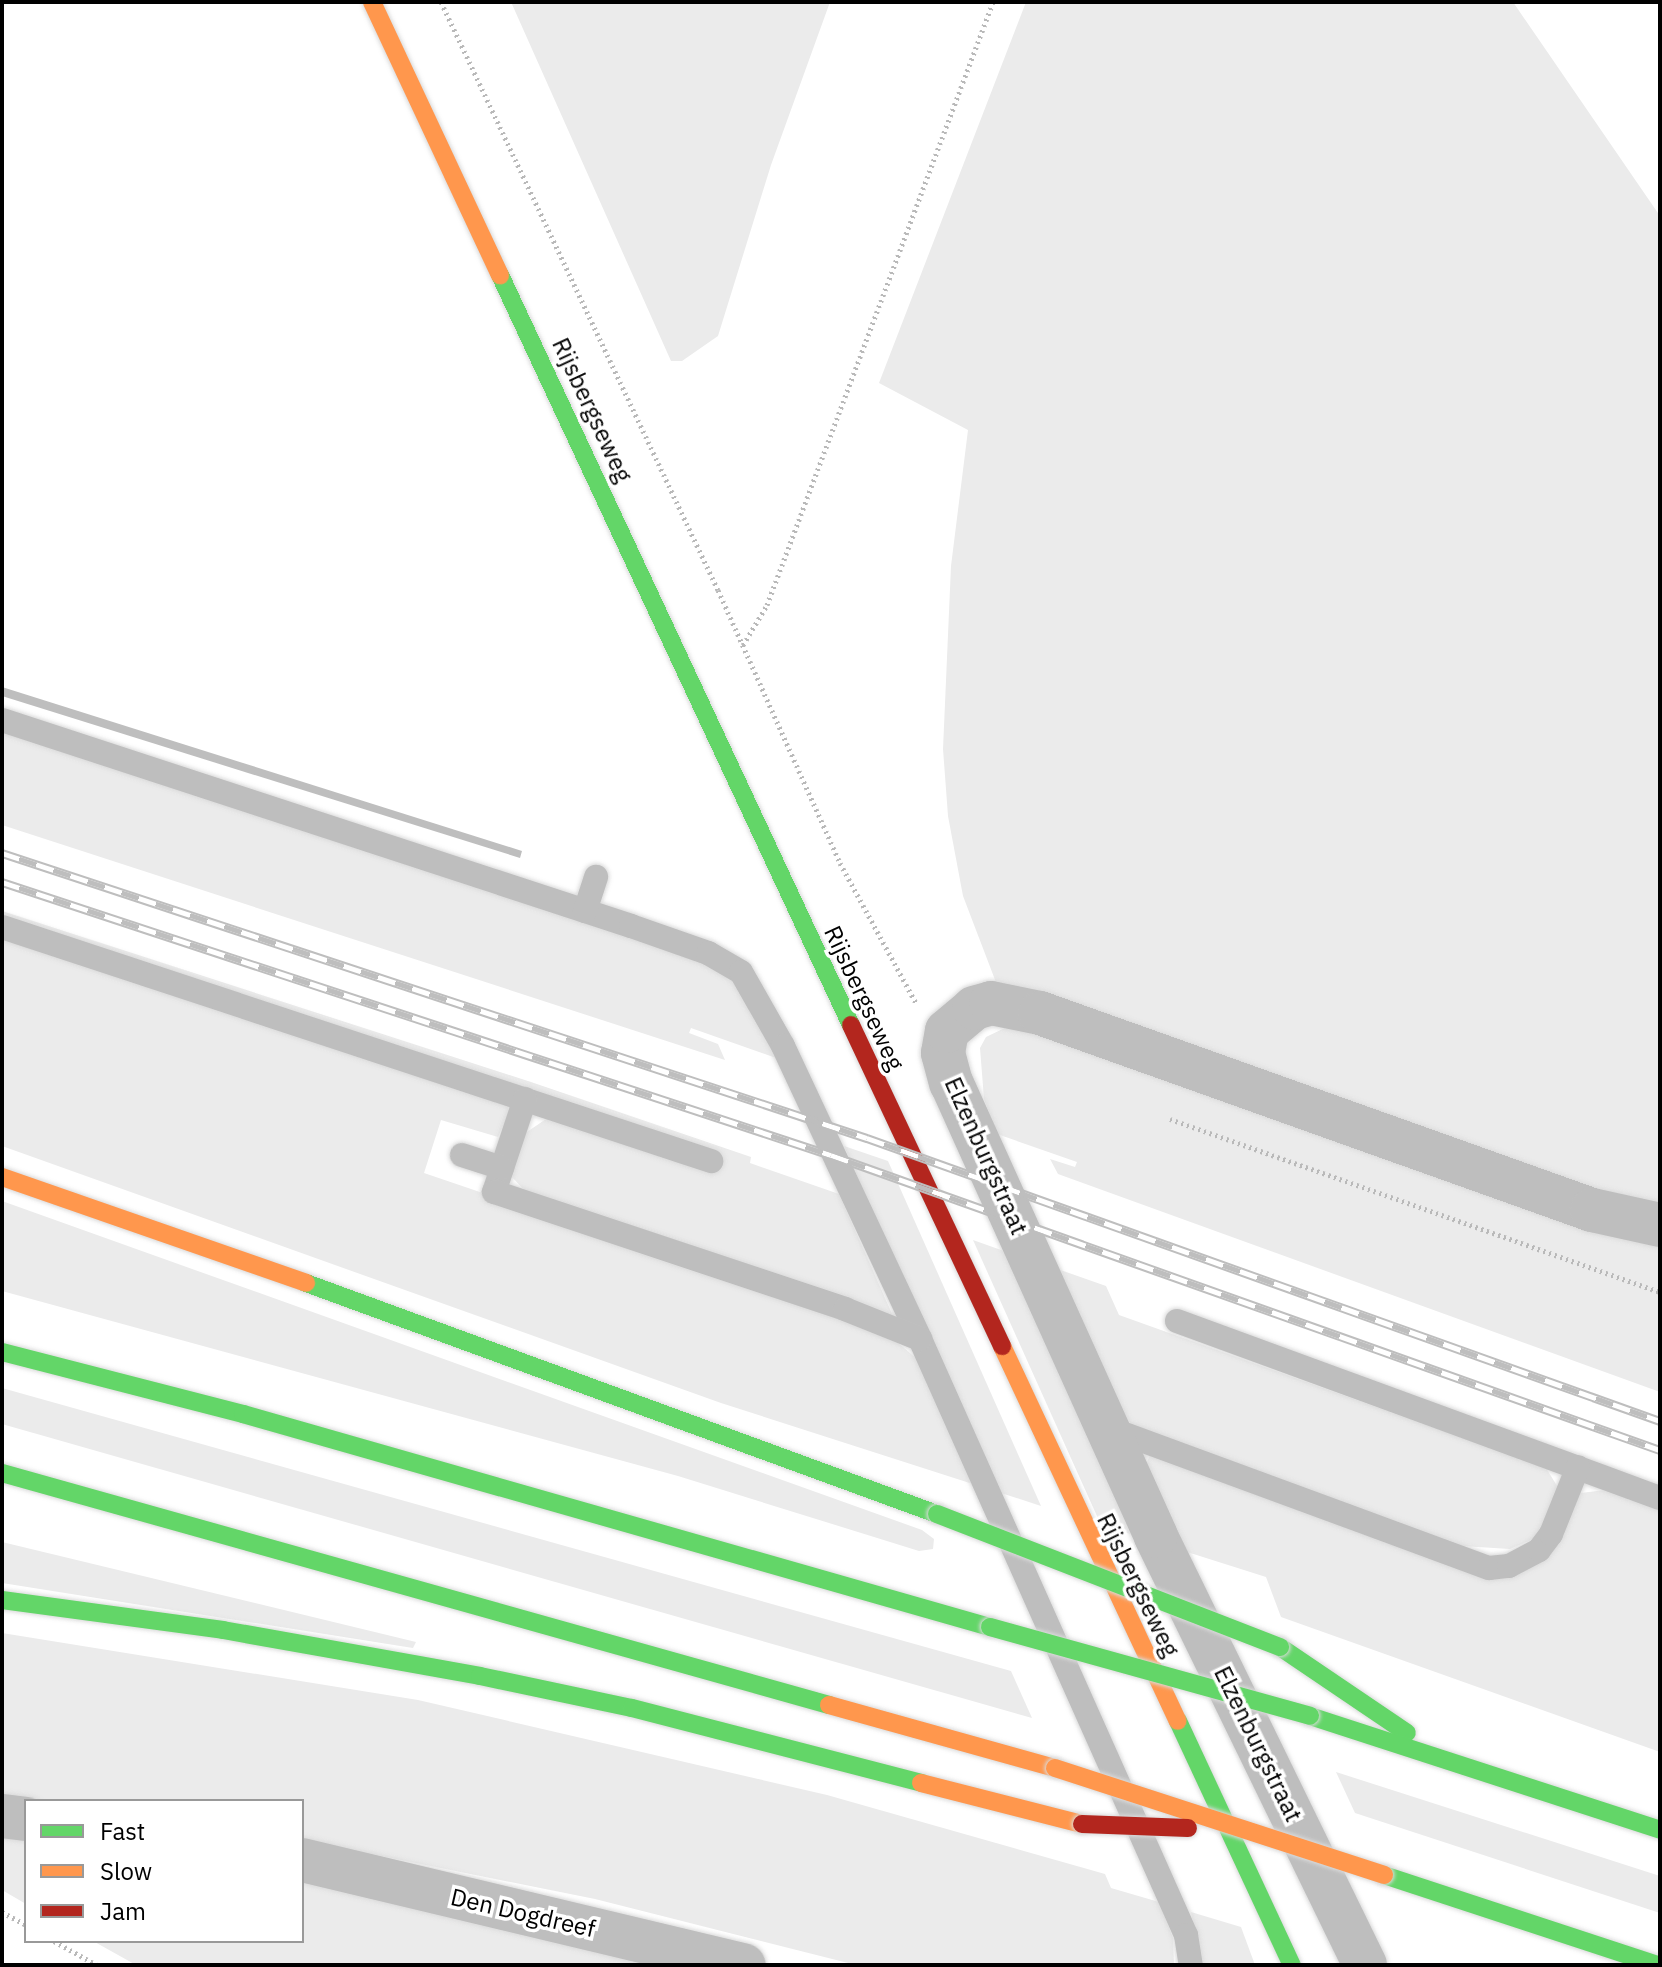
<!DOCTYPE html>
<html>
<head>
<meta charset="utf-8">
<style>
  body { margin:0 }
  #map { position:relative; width:1662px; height:1967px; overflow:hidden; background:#fff; font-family:"IBM Plex Sans",sans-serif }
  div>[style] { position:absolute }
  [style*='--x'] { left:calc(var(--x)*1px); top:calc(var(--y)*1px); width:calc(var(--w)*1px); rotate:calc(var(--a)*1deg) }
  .green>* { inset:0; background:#ebebeb }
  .water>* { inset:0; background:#bebebe }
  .path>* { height:5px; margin-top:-2.5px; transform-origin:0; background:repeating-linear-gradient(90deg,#b9b9b9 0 2px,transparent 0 6px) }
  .roads { filter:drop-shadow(0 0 2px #dbdbdb) drop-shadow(0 0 2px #dbdbdb) }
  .lane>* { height:24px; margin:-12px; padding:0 12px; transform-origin:12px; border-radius:12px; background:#bebebe }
  .street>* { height:44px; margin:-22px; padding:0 22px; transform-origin:22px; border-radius:22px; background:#bebebe }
  .fast>* { height:18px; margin:-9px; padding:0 9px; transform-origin:9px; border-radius:9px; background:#63d668 }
  .slow>* { height:18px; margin:-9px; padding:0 9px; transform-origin:9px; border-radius:9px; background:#ff974d }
  .jam>* { height:18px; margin:-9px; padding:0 9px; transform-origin:9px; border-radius:9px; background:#b3261e }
  .rail>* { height:9px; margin-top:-4.5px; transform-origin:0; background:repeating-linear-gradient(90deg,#fff 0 18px,#bebebe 0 36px); box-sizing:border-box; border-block:2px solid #bebebe }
  .bridges { filter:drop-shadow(0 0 2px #dbdbdb) drop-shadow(0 0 2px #dbdbdb) }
  .fast-bridge>* { height:18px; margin:-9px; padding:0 9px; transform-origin:9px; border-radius:9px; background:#63d668 }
  .slow-bridge>* { height:18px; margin:-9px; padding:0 9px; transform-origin:9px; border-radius:9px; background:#ff974d }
  .jam-bridge>* { height:18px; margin:-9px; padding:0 9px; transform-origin:9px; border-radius:9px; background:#b3261e }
  span { translate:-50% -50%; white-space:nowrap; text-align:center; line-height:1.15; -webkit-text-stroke:7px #fff; paint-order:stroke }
  .street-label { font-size:24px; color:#000 }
  .frame { position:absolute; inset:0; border:4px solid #000; pointer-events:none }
  .legend { position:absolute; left:24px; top:1799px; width:280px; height:144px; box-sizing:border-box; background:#fff; border:2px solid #999; margin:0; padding:10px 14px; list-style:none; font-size:24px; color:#000 }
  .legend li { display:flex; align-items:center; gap:16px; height:40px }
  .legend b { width:40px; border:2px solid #999 }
</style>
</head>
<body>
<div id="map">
  <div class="green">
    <i style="clip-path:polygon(511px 2px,830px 2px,771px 165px,718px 336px,682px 361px,671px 361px)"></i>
    <i style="clip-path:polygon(1026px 2px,1513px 2px,1660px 216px,1660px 1212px,997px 985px,963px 896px,948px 816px,943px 749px,951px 566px,968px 430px,879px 383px)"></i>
    <i style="clip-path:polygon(2px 728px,702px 960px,734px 979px,782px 1060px,691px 1028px,689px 1033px,718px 1044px,725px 1060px,2px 825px)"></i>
    <i style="clip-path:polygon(2px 911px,531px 1082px,751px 1157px,750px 1163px,839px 1194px,897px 1325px,529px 1195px,510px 1175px,524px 1134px,549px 1117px,2px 917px)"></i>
    <i style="clip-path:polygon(2px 939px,508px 1100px,509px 1113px,498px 1137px,441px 1120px,424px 1173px,841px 1315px,897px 1342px,917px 1359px,979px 1486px,721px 1403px,2px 1146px)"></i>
    <i style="clip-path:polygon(1009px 1026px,1660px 1237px,1660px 1392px,1058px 1174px,1050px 1159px,1075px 1167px,1077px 1162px,997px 1134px,984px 1099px,980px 1048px,986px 1037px)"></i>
    <i style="clip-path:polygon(844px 1146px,888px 1161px,1041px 1506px,995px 1491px)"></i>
    <i style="clip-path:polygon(2px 1201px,922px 1530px,934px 1539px,933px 1549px,919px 1551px,678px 1476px,2px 1291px)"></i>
    <i style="clip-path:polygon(973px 1240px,1015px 1255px,1140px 1537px,1101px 1525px)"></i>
    <i style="clip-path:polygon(1052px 1267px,1106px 1286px,1119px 1315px,1546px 1468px,1559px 1489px,1548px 1518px,1533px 1539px,1510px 1549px,1462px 1546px,1131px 1429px)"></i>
    <i style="clip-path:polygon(2px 1388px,1011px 1671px,1032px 1718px,2px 1424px)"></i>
    <i style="clip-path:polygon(1150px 1454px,1517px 1567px,1573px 1494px,1605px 1490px,1660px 1510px,1660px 1752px,1281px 1617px,1266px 1577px,1184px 1551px,1145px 1468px)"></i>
    <i style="clip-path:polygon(2px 1542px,416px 1642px,413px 1648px,2px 1583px)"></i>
    <i style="clip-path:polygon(2px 1633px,418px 1700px,827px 1795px,1105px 1874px,1111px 1888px,1159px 1902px,1173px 1938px,1174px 1965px,856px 1965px,595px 1899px,302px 1840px,302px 1801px,46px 1801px,2px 1794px)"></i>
    <i style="clip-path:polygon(1336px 1772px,1660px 1876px,1660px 1913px,1355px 1813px)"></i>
    <i style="clip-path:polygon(2px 1831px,26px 1835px,26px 1904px,2px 1890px)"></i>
    <i style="clip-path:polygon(302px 1879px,693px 1965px,136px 1965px,93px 1941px,302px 1941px)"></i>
    <i style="clip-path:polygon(1191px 1912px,1241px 1927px,1255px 1965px,1201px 1965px)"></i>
  </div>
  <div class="water">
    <i style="clip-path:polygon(2px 687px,522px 851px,520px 858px,2px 696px)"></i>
  </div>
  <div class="path">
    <i style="--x:441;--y:2;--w:650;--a:64.78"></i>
    <i style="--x:718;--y:590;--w:299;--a:65.9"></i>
    <i style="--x:840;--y:863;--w:159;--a:61.5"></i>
    <i style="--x:743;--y:645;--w:47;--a:-59"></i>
    <i style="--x:767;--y:605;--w:644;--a:-69.45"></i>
    <i style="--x:1170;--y:1119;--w:520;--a:19.45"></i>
    <i style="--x:2;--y:1912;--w:27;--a:28"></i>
    <i style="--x:54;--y:1941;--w:49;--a:29.2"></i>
  </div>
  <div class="roads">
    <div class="lane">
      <i style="--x:2;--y:720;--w:662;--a:18.13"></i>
      <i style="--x:631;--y:926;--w:82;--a:19.3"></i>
      <i style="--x:708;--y:953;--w:38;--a:30"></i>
      <i style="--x:741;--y:972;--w:85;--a:60.4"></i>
      <i style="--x:783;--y:1046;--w:323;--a:64.9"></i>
      <i style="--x:920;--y:1339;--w:653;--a:65.95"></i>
      <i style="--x:1186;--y:1935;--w:30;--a:81"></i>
      <i style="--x:585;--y:911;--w:36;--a:-72"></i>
      <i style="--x:2;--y:927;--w:747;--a:18.27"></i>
      <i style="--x:525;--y:1099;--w:98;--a:108.4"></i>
      <i style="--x:494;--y:1192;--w:370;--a:18.4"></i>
      <i style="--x:845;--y:1309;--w:81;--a:21.8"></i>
      <i style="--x:462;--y:1155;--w:42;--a:18"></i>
      <i style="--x:1177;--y:1321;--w:514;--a:20.13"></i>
      <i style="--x:1111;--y:1429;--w:403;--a:20.2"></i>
      <i style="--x:1489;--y:1568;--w:20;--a:-6"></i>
      <i style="--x:1509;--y:1566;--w:34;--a:-28"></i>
      <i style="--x:1539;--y:1550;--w:20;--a:-53"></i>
      <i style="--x:1551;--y:1534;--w:72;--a:-68.1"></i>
    </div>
    <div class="street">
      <i style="--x:2;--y:1816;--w:24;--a:7"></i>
      <i style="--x:302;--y:1860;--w:454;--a:13.4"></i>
      <i style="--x:1365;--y:1965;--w:477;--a:-116"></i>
      <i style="--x:1156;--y:1536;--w:497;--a:-114.3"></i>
      <i style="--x:951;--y:1083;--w:31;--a:-105"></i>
      <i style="--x:943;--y:1053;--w:22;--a:-80"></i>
      <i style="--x:947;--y:1031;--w:35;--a:-40"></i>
      <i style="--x:974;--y:1008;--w:18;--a:-16"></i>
      <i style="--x:991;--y:1003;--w:50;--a:11.5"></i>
      <i style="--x:1040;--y:1013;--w:586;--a:19.64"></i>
      <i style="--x:1592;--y:1210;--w:70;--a:12.4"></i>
    </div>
    <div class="fast">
      <i style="--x:500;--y:275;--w:828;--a:64.92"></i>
      <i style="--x:306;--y:1283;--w:672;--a:20.11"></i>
      <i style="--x:2;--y:1352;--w:249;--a:14.4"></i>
      <i style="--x:243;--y:1414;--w:777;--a:15.92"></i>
      <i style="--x:2;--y:1473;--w:859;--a:15.67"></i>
      <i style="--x:2;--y:1600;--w:223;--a:7.7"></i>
      <i style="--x:223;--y:1630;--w:261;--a:10.1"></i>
      <i style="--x:480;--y:1676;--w:155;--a:11.9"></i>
      <i style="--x:632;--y:1708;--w:299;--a:14.5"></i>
      <i style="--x:1280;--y:1647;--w:153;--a:34.1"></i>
      <i style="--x:1310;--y:1716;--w:368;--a:18"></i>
      <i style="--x:1178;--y:1721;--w:269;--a:65"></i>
      <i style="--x:1384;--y:1875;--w:288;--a:18.2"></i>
    </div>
    <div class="slow">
      <i style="--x:372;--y:2;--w:302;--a:64.9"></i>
      <i style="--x:2;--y:1177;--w:322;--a:19.2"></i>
      <i style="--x:1002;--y:1346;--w:414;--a:64.9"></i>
      <i style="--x:829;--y:1705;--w:235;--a:15.6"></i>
      <i style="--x:921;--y:1783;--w:166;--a:14.3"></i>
    </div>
    <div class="jam">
      <i style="--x:851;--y:1025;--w:355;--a:64.8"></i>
    </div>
  </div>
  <div class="rail">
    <i style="--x:2;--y:853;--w:911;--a:18.24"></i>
    <i style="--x:867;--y:1138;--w:842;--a:19.64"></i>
    <i style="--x:2;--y:882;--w:873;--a:18.23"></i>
    <i style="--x:831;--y:1155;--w:880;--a:19.59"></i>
  </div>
  <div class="bridges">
    <div class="fast-bridge">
      <i style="--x:937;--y:1514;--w:368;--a:21.2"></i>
      <i style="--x:990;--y:1627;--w:332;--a:15.5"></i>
    </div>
    <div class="slow-bridge">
      <i style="--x:1055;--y:1768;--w:346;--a:18"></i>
    </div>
    <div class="jam-bridge">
      <i style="--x:1082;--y:1824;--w:106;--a:2.2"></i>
    </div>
  </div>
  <div class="street-label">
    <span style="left:592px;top:410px;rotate:65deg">Rijsbergseweg</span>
    <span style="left:864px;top:998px;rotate:65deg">Rijsbergseweg</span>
    <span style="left:986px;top:1156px;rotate:66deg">Elzenburgstraat</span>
    <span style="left:1138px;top:1585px;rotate:64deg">Rijsbergseweg</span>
    <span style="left:1258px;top:1744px;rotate:64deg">Elzenburgstraat</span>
    <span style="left:523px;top:1913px;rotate:13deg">Den Dogdreef</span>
  </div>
  <div class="frame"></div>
  <ul class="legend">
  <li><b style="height:10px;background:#63d668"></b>Fast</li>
  <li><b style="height:10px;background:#ff974d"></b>Slow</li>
  <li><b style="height:10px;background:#b3261e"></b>Jam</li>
  </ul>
</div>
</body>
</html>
